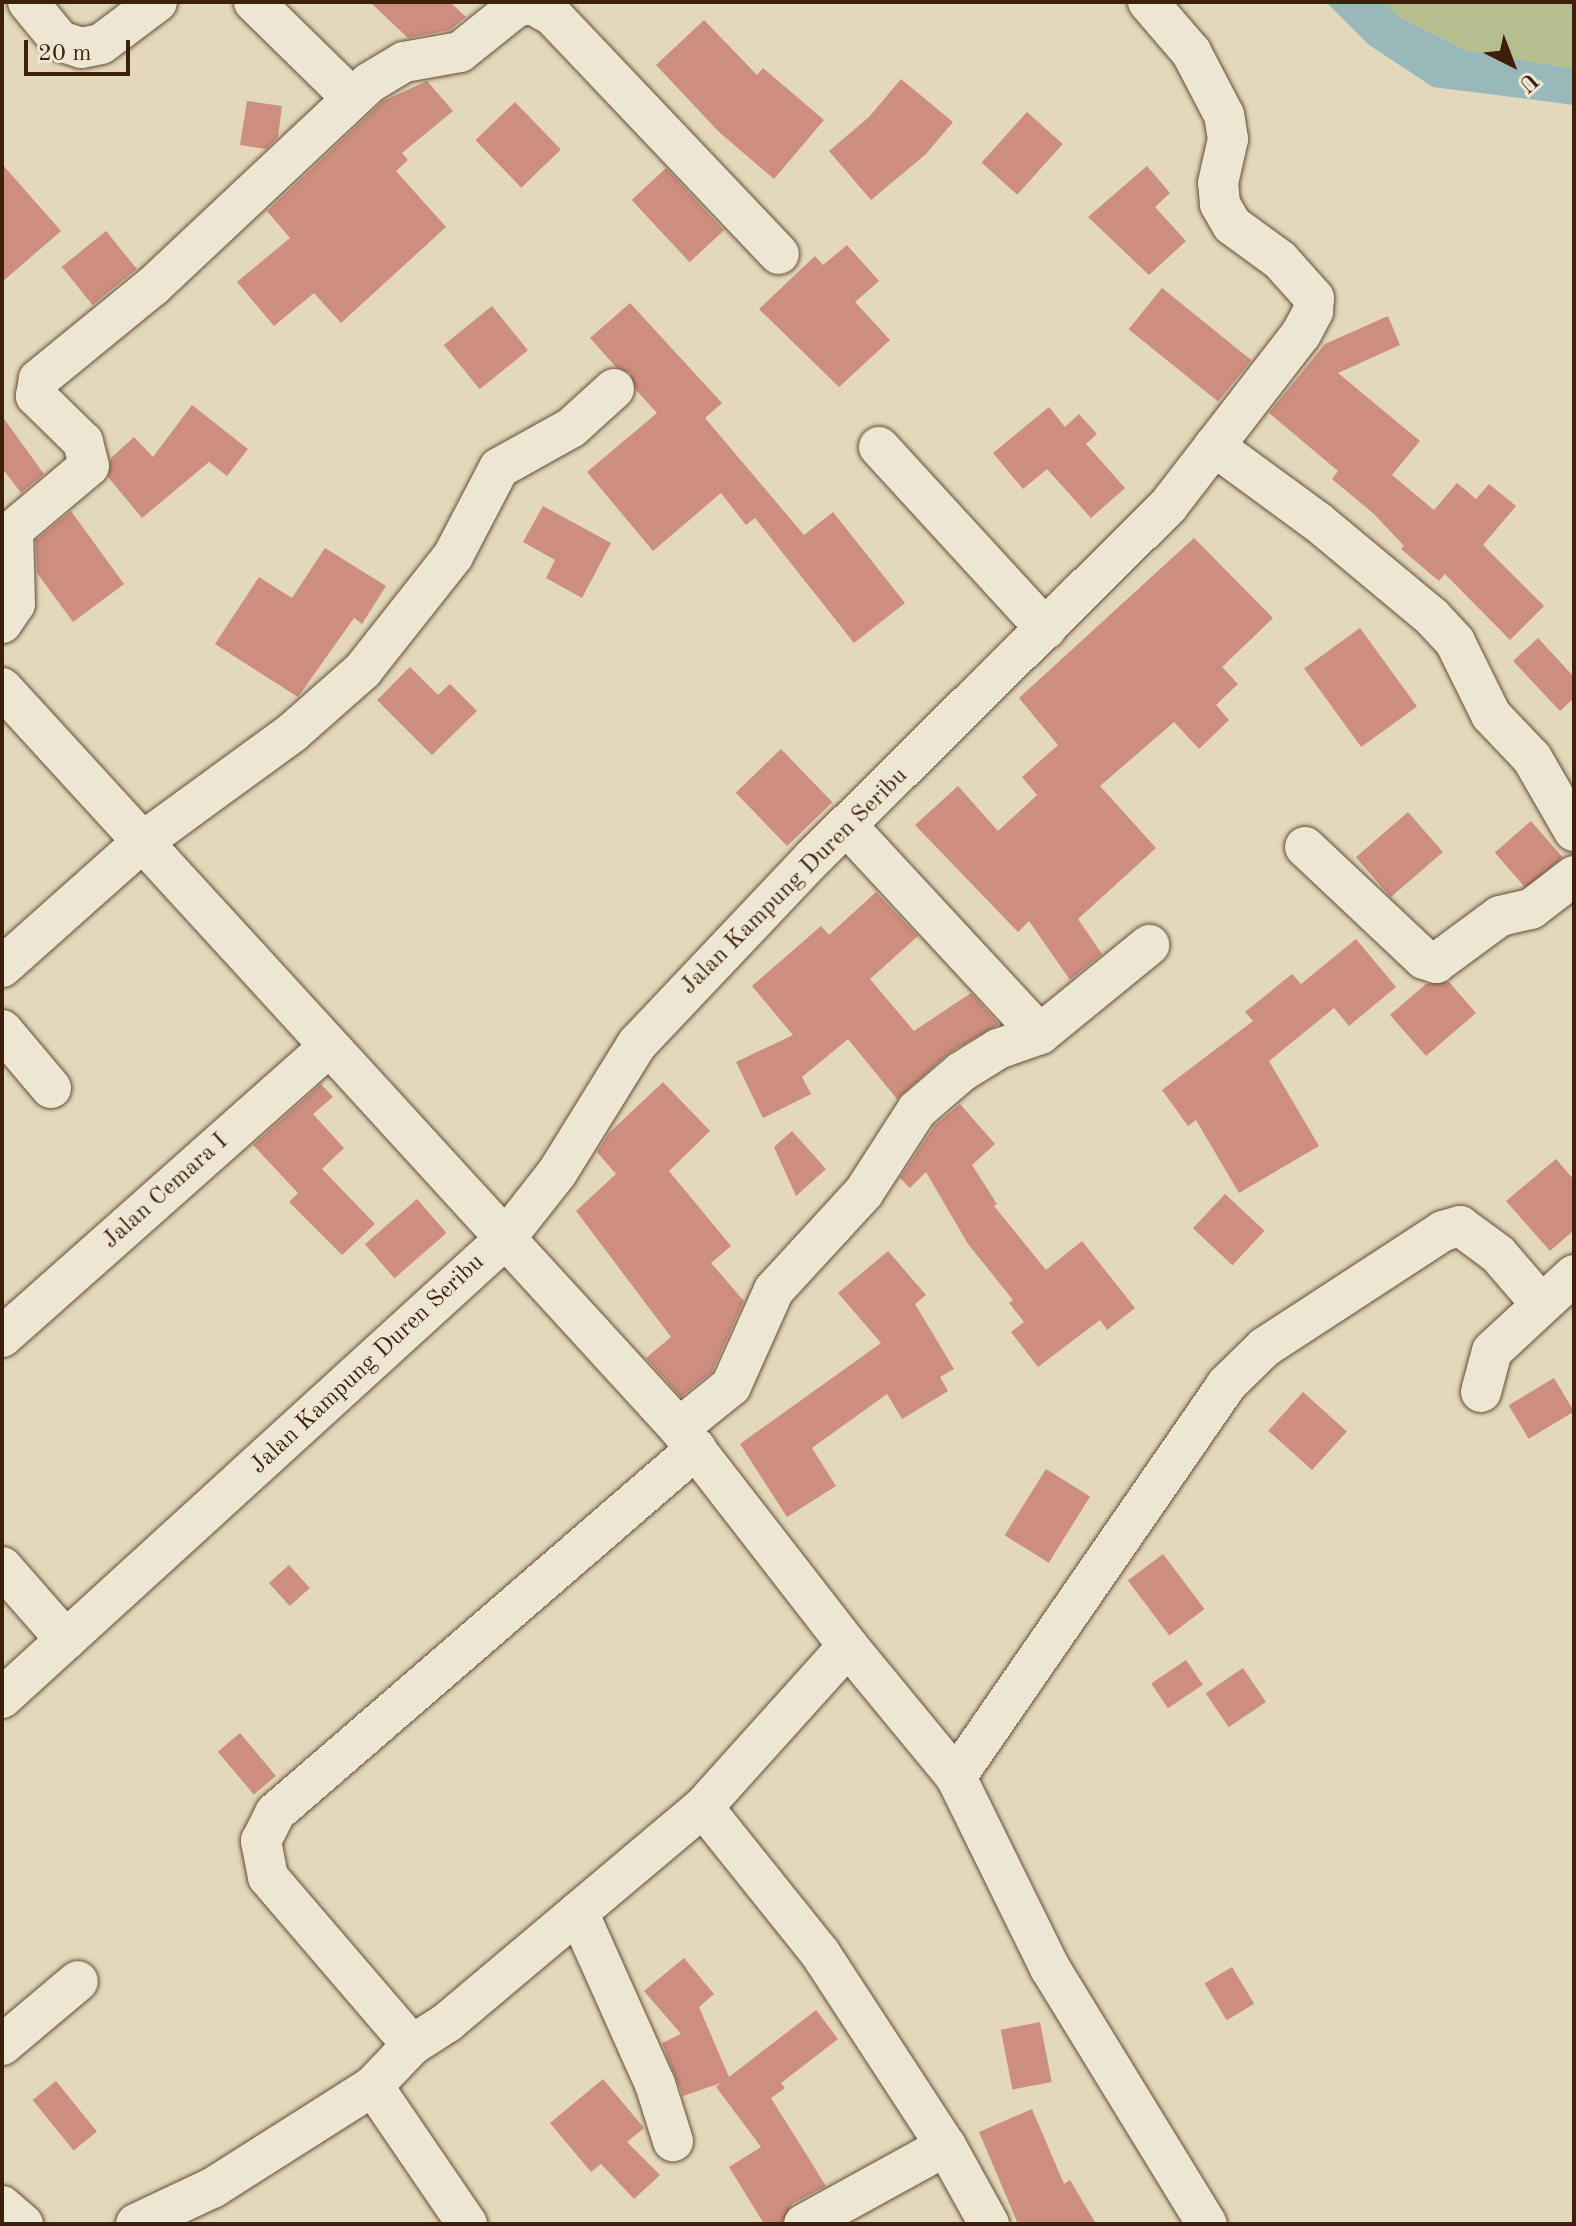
<!DOCTYPE html>
<html>
<head>
<meta charset="utf-8">
<style>
  body { margin:0 }
  #map { position:relative; width:1576px; height:2226px; overflow:hidden; background:#e3d8bb; font-family:"Old Standard TT",serif }
  div>[style] { position:absolute }
  [style*='--x'] { left:calc(var(--x)*1px); top:calc(var(--y)*1px); width:calc(var(--w)*1px); rotate:calc(var(--a)*1deg) }
  .green>* { inset:0; background:#b6be8e }
  .water>* { inset:0; background:#99b8ba }
  .building>* { inset:0; background:#cd8d7f; transform-origin:0 0 }
  .roads { filter:drop-shadow(0 0 2px #674d36) drop-shadow(0 0 2px #674d36) }
  .minor>* { height:40px; margin:-20px; padding:0 20px; transform-origin:20px; border-radius:20px; background:#ede6d3 }
  span { translate:-50% -50%; white-space:nowrap; text-align:center; line-height:1.15; -webkit-text-stroke:7px #ede6d3; paint-order:stroke }
  .street-label { font-size:24px; color:#3e1f09 }
  .frame { position:absolute; inset:0; border:4px solid #3e1f09; pointer-events:none }
  .north { position:absolute; left:1472px; top:24px; width:80px; height:80px; -webkit-text-stroke:6px #ede6d3; paint-order:stroke; rotate:138deg; font-size:22px; font-weight:700; line-height:32px; text-align:center; color:#3e1f09 }
  .north::after { content:''; display:block; margin:auto; width:28px; height:36px; background:#3e1f09; clip-path:polygon(50% 0,100% 100%,50% 72%,0 100%) }
  .scale { position:absolute; left:24px; top:40px; width:106px; height:36px; box-sizing:border-box; border:4px solid #3e1f09; border-top:0; padding-left:10px; font-size:24px; line-height:28px; white-space:nowrap; color:#3e1f09; -webkit-text-stroke:6px #ede6d3; paint-order:stroke }
</style>
</head>
<body>
<div id="map">
  <div class="green">
    <i style="clip-path:polygon(1383px 2px,1574px 2px,1574px 69px,1466px 50px,1399px 17px)"></i>
  </div>
  <div class="water">
    <i style="clip-path:polygon(1326px 2px,1383px 2px,1399px 17px,1466px 50px,1574px 69px,1574px 105px,1433px 87px,1369px 45px)"></i>
  </div>
  <div class="building">
    <i style="clip-path:polygon(370px 2px,450px 2px,466px 17px,450px 30px,408px 38px)"></i>
    <i style="clip-path:polygon(704px 20px,757px 75px,763px 68px,824px 120px,774px 179px,719px 132px,656px 65px)"></i>
    <i style="clip-path:polygon(901px 79px,953px 122px,926px 154px,871px 200px,829px 151px,869px 117px)"></i>
    <i style="clip-path:polygon(427px 81px,453px 111px,402px 153px,408px 160px,396px 171px,446px 227px,341px 323px,314px 293px,274px 326px,237px 282px,290px 238px,267px 211px,383px 101px)"></i>
    <i style="clip-path:polygon(247px 101px,282px 106px,278px 137px,266px 149px,240px 145px)"></i>
    <i style="left:515px;top:102px;width:66px;height:55px;rotate:46deg"></i>
    <i style="left:1027px;top:112px;width:48px;height:68px;rotate:42deg"></i>
    <i style="clip-path:polygon(2px 164px,61px 231px,2px 282px)"></i>
    <i style="clip-path:polygon(1147px 166px,1170px 193px,1155px 207px,1186px 241px,1149px 275px,1088px 217px)"></i>
    <i style="left:666px;top:168px;width:85px;height:47px;rotate:47deg"></i>
    <i style="left:106px;top:231px;width:49px;height:57px;rotate:51deg"></i>
    <i style="clip-path:polygon(847px 245px,879px 281px,855px 302px,890px 340px,839px 387px,759px 309px,815px 256px,823px 265px)"></i>
    <i style="left:1162px;top:288px;width:115px;height:53px;rotate:39deg"></i>
    <i style="clip-path:polygon(630px 303px,722px 403px,705px 418px,804px 535px,833px 512px,905px 603px,854px 643px,755px 518px,746px 525px,721px 493px,653px 551px,587px 472px,657px 413px,636px 390px,630px 373px,616px 367px,590px 338px)"></i>
    <i style="left:492px;top:306px;width:57px;height:62px;rotate:51deg"></i>
    <i style="clip-path:polygon(1388px 316px,1400px 345px,1338px 373px,1420px 441px,1392px 475px,1434px 510px,1457px 483px,1476px 499px,1489px 484px,1516px 506px,1483px 545px,1544px 606px,1510px 640px,1445px 574px,1439px 581px,1401px 549px,1404px 546px,1374px 514px,1332px 479px,1338px 471px,1269px 413px,1325px 344px)"></i>
    <i style="clip-path:polygon(192px 405px,248px 449px,227px 476px,209px 462px,142px 518px,108px 477px,111px 458px,134px 437px,153px 457px)"></i>
    <i style="clip-path:polygon(1049px 407px,1065px 427px,1079px 414px,1097px 434px,1086px 444px,1125px 488px,1091px 518px,1047px 469px,1023px 489px,993px 453px)"></i>
    <i style="clip-path:polygon(2px 416px,44px 474px,21px 493px,2px 468px)"></i>
    <i style="clip-path:polygon(543px 506px,611px 543px,582px 598px,546px 578px,555px 560px,523px 542px)"></i>
    <i style="clip-path:polygon(71px 511px,124px 584px,73px 622px,37px 573px,36px 540px)"></i>
    <i style="clip-path:polygon(1194px 538px,1273px 618px,1222px 667px,1238px 684px,1216px 705px,1229px 720px,1199px 749px,1174px 722px,1100px 786px,1156px 848px,1078px 919px,1102px 954px,1070px 980px,1029px 921px,1018px 932px,915px 825px,958px 786px,998px 831px,1037px 795px,1022px 777px,1058px 745px,1019px 698px)"></i>
    <i style="clip-path:polygon(325px 548px,386px 586px,362px 624px,354px 618px,298px 697px,215px 644px,259px 577px,292px 598px)"></i>
    <i style="left:1360px;top:628px;width:97px;height:69px;rotate:54deg"></i>
    <i style="clip-path:polygon(1538px 638px,1574px 677px,1574px 698px,1560px 711px,1513px 661px)"></i>
    <i style="clip-path:polygon(410px 667px,438px 695px,450px 684px,477px 711px,432px 755px,377px 700px)"></i>
    <i style="left:781px;top:749px;width:74px;height:63px;rotate:46deg"></i>
    <i style="left:1408px;top:812px;width:53px;height:69px;rotate:49deg"></i>
    <i style="left:1531px;top:821px;width:48px;height:48px;rotate:49deg"></i>
    <i style="clip-path:polygon(876px 892px,918px 936px,870px 979px,914px 1031px,971px 993px,999px 1024px,949px 1053px,897px 1099px,848px 1039px,802px 1077px,811px 1094px,763px 1118px,736px 1062px,793px 1035px,752px 986px,821px 926px,829px 935px)"></i>
    <i style="clip-path:polygon(1356px 939px,1396px 987px,1349px 1026px,1334px 1008px,1269px 1061px,1319px 1146px,1239px 1193px,1196px 1120px,1188px 1126px,1162px 1090px,1253px 1021px,1245px 1012px,1292px 974px,1301px 984px)"></i>
    <i style="clip-path:polygon(1449px 982px,1476px 1013px,1426px 1056px,1390px 1015px,1426px 984px)"></i>
    <i style="clip-path:polygon(663px 1082px,710px 1131px,669px 1171px,731px 1246px,711px 1263px,744px 1301px,712px 1372px,681px 1397px,646px 1358px,671px 1337px,576px 1211px,616px 1174px,597px 1152px,609px 1133px)"></i>
    <i style="clip-path:polygon(321px 1084px,333px 1097px,313px 1114px,344px 1148px,322px 1169px,375px 1224px,342px 1255px,289px 1202px,298px 1193px,253px 1145px)"></i>
    <i style="clip-path:polygon(960px 1104px,995px 1144px,972px 1165px,997px 1204px,994px 1206px,1046px 1270px,1082px 1241px,1135px 1308px,1107px 1330px,1100px 1320px,1038px 1367px,1011px 1332px,1024px 1322px,1009px 1303px,1013px 1300px,968px 1244px,926px 1172px,910px 1188px,900px 1178px,935px 1125px)"></i>
    <i style="clip-path:polygon(792px 1131px,826px 1169px,796px 1196px,774px 1147px)"></i>
    <i style="clip-path:polygon(1556px 1159px,1574px 1180px,1574px 1230px,1550px 1251px,1506px 1201px)"></i>
    <i style="left:1225px;top:1194px;width:54px;height:47px;rotate:43deg"></i>
    <i style="left:417px;top:1199px;width:45px;height:69px;rotate:49deg"></i>
    <i style="clip-path:polygon(888px 1251px,926px 1295px,915px 1304px,954px 1369px,940px 1377px,948px 1391px,902px 1419px,887px 1394px,812px 1448px,836px 1486px,787px 1517px,740px 1444px,881px 1343px,838px 1293px)"></i>
    <i style="left:1554px;top:1378px;width:39px;height:53px;rotate:59deg"></i>
    <i style="left:1303px;top:1392px;width:59px;height:52px;rotate:42deg"></i>
    <i style="left:1046px;top:1469px;width:52px;height:78px;rotate:32deg"></i>
    <i style="left:1163px;top:1554px;width:69px;height:44px;rotate:53deg"></i>
    <i style="left:289px;top:1565px;width:31px;height:27px;rotate:48deg"></i>
    <i style="left:1186px;top:1660px;width:30px;height:42px;rotate:56deg"></i>
    <i style="left:1243px;top:1668px;width:41px;height:45px;rotate:56deg"></i>
    <i style="left:240px;top:1733px;width:56px;height:29px;rotate:50deg"></i>
    <i style="clip-path:polygon(684px 1958px,714px 1994px,699px 2007px,729px 2077px,816px 2010px,838px 2039px,781px 2083px,785px 2088px,771px 2098px,826px 2186px,792px 2204px,781px 2224px,764px 2224px,729px 2167px,761px 2147px,716px 2087px,721px 2083px,683px 2096px,662px 2043px,681px 2034px,644px 1991px)"></i>
    <i style="left:1232px;top:1967px;width:43px;height:32px;rotate:59deg"></i>
    <i style="left:1040px;top:2022px;width:61px;height:40px;rotate:79deg"></i>
    <i style="clip-path:polygon(603px 2079px,644px 2128px,627px 2142px,660px 2175px,634px 2199px,601px 2164px,591px 2172px,550px 2123px)"></i>
    <i style="left:56px;top:2081px;width:65px;height:30px;rotate:51deg"></i>
    <i style="clip-path:polygon(1032px 2109px,1064px 2184px,1070px 2180px,1096px 2224px,1018px 2224px,979px 2132px)"></i>
  </div>
  <div class="roads">
    <div class="minor">
      <i style="--x:28;--y:2;--w:50;--a:50.6"></i>
      <i style="--x:60;--y:41;--w:22;--a:18"></i>
      <i style="--x:81;--y:48;--w:20;--a:-11"></i>
      <i style="--x:101;--y:44;--w:70;--a:-36.9"></i>
      <i style="--x:254;--y:2;--w:137;--a:44.4"></i>
      <i style="--x:1214;--y:446;--w:129;--a:36.2"></i>
      <i style="--x:1318;--y:522;--w:148;--a:39.8"></i>
      <i style="--x:1432;--y:617;--w:34;--a:47"></i>
      <i style="--x:1455;--y:642;--w:81;--a:63.7"></i>
      <i style="--x:1491;--y:715;--w:59;--a:46.4"></i>
      <i style="--x:1532;--y:758;--w:84;--a:60.1"></i>
      <i style="--x:879;--y:447;--w:247;--a:47.5"></i>
      <i style="--x:2;--y:623;--w:23;--a:-56"></i>
      <i style="--x:15;--y:604;--w:74;--a:-91.5"></i>
      <i style="--x:13;--y:530;--w:99;--a:-40.1"></i>
      <i style="--x:89;--y:466;--w:25;--a:-104"></i>
      <i style="--x:83;--y:442;--w:66;--a:-135.6"></i>
      <i style="--x:36;--y:396;--w:17;--a:-80"></i>
      <i style="--x:39;--y:379;--w:146;--a:-39.2"></i>
      <i style="--x:152;--y:287;--w:298;--a:-43.2"></i>
      <i style="--x:369;--y:83;--w:41;--a:-31"></i>
      <i style="--x:404;--y:62;--w:57;--a:-10.1"></i>
      <i style="--x:460;--y:52;--w:70;--a:-38.7"></i>
      <i style="--x:515;--y:8;--w:16;--a:-18"></i>
      <i style="--x:530;--y:3;--w:26;--a:29"></i>
      <i style="--x:553;--y:16;--w:328;--a:46.5"></i>
      <i style="--x:2;--y:688;--w:1003;--a:47.55"></i>
      <i style="--x:679;--y:1428;--w:276;--a:52.2"></i>
      <i style="--x:848;--y:1646;--w:217;--a:132"></i>
      <i style="--x:703;--y:1807;--w:334;--a:139.9"></i>
      <i style="--x:448;--y:2022;--w:43;--a:147.4"></i>
      <i style="--x:412;--y:2045;--w:57;--a:133.6"></i>
      <i style="--x:373;--y:2086;--w:191;--a:147.6"></i>
      <i style="--x:212;--y:2188;--w:84;--a:154.7"></i>
      <i style="--x:848;--y:827;--w:282;--a:47.2"></i>
      <i style="--x:1305;--y:847;--w:163;--a:43.3"></i>
      <i style="--x:1424;--y:959;--w:13;--a:18"></i>
      <i style="--x:1436;--y:963;--w:79;--a:-36.3"></i>
      <i style="--x:1500;--y:916;--w:32;--a:-13"></i>
      <i style="--x:1531;--y:909;--w:54;--a:-37.5"></i>
      <i style="--x:2;--y:967;--w:186;--a:-41.7"></i>
      <i style="--x:141;--y:843;--w:188;--a:-36.1"></i>
      <i style="--x:293;--y:732;--w:94;--a:-41.5"></i>
      <i style="--x:363;--y:670;--w:145;--a:-51.7"></i>
      <i style="--x:453;--y:556;--w:99;--a:-62.4"></i>
      <i style="--x:499;--y:468;--w:82;--a:-29.1"></i>
      <i style="--x:571;--y:428;--w:58;--a:-42.2"></i>
      <i style="--x:2;--y:1030;--w:76;--a:49.8"></i>
      <i style="--x:2;--y:1337;--w:437;--a:-41.6"></i>
      <i style="--x:1481;--y:1392;--w:42;--a:-75"></i>
      <i style="--x:1492;--y:1351;--w:112;--a:-42.8"></i>
      <i style="--x:679;--y:1428;--w:67;--a:-38.9"></i>
      <i style="--x:731;--y:1386;--w:105;--a:-65.9"></i>
      <i style="--x:774;--y:1290;--w:133;--a:-47.4"></i>
      <i style="--x:864;--y:1192;--w:98;--a:-57.1"></i>
      <i style="--x:917;--y:1110;--w:58;--a:-40.8"></i>
      <i style="--x:961;--y:1072;--w:44;--a:-31.9"></i>
      <i style="--x:998;--y:1049;--w:45;--a:-19.7"></i>
      <i style="--x:1040;--y:1034;--w:141;--a:-39.2"></i>
      <i style="--x:2;--y:1567;--w:97;--a:48.8"></i>
      <i style="--x:848;--y:1646;--w:170;--a:50.5"></i>
      <i style="--x:956;--y:1777;--w:213;--a:63.8"></i>
      <i style="--x:1050;--y:1968;--w:300;--a:58.5"></i>
      <i style="--x:2;--y:1698;--w:681;--a:-42.38"></i>
      <i style="--x:505;--y:1239;--w:84;--a:-51.8"></i>
      <i style="--x:557;--y:1173;--w:152;--a:-58.2"></i>
      <i style="--x:637;--y:1044;--w:255;--a:-46.6"></i>
      <i style="--x:812;--y:859;--w:501;--a:-44.76"></i>
      <i style="--x:1168;--y:506;--w:217;--a:-52.3"></i>
      <i style="--x:1301;--y:334;--w:26;--a:-62"></i>
      <i style="--x:1313;--y:311;--w:13;--a:-86"></i>
      <i style="--x:1314;--y:298;--w:51;--a:-131.8"></i>
      <i style="--x:1280;--y:260;--w:59;--a:-143.9"></i>
      <i style="--x:1232;--y:225;--w:24;--a:-120"></i>
      <i style="--x:1220;--y:204;--w:21;--a:-95"></i>
      <i style="--x:1218;--y:183;--w:45;--a:-77.2"></i>
      <i style="--x:1228;--y:139;--w:24;--a:-99"></i>
      <i style="--x:1224;--y:115;--w:71;--a:-117.6"></i>
      <i style="--x:1191;--y:52;--w:66;--a:-130.7"></i>
      <i style="--x:956;--y:1777;--w:476;--a:-55.4"></i>
      <i style="--x:1226;--y:1385;--w:54;--a:-44.3"></i>
      <i style="--x:1265;--y:1347;--w:212;--a:-33.1"></i>
      <i style="--x:1443;--y:1231;--w:18;--a:-16"></i>
      <i style="--x:1460;--y:1226;--w:47;--a:36.4"></i>
      <i style="--x:1498;--y:1254;--w:66;--a:49.3"></i>
      <i style="--x:703;--y:1807;--w:187;--a:51.3"></i>
      <i style="--x:820;--y:1953;--w:230;--a:56.9"></i>
      <i style="--x:946;--y:2146;--w:89;--a:61.1"></i>
      <i style="--x:578;--y:1912;--w:188;--a:65.9"></i>
      <i style="--x:655;--y:2084;--w:60;--a:72.5"></i>
      <i style="--x:2;--y:2045;--w:99;--a:-40.1"></i>
      <i style="--x:412;--y:2045;--w:221;--a:-130.6"></i>
      <i style="--x:268;--y:1877;--w:37;--a:-101"></i>
      <i style="--x:261;--y:1841;--w:31;--a:-63"></i>
      <i style="--x:275;--y:1813;--w:557;--a:-40.85"></i>
      <i style="--x:373;--y:2086;--w:167;--a:55.7"></i>
      <i style="--x:2;--y:2206;--w:28;--a:41"></i>
      <i style="--x:804;--y:2224;--w:162;--a:-28.8"></i>
    </div>
  </div>
  <div class="street-label">
    <span style="left:795px;top:882px;rotate:-45deg">Jalan Kampung Duren Seribu</span>
    <span style="left:166px;top:1192px;rotate:-42deg">Jalan Cemara I</span>
    <span style="left:368px;top:1365px;rotate:-43deg">Jalan Kampung Duren Seribu</span>
  </div>
  <div class="frame"></div>
  <div class="north">U</div>
  <div class="scale">20 m</div>
</div>
</body>
</html>
